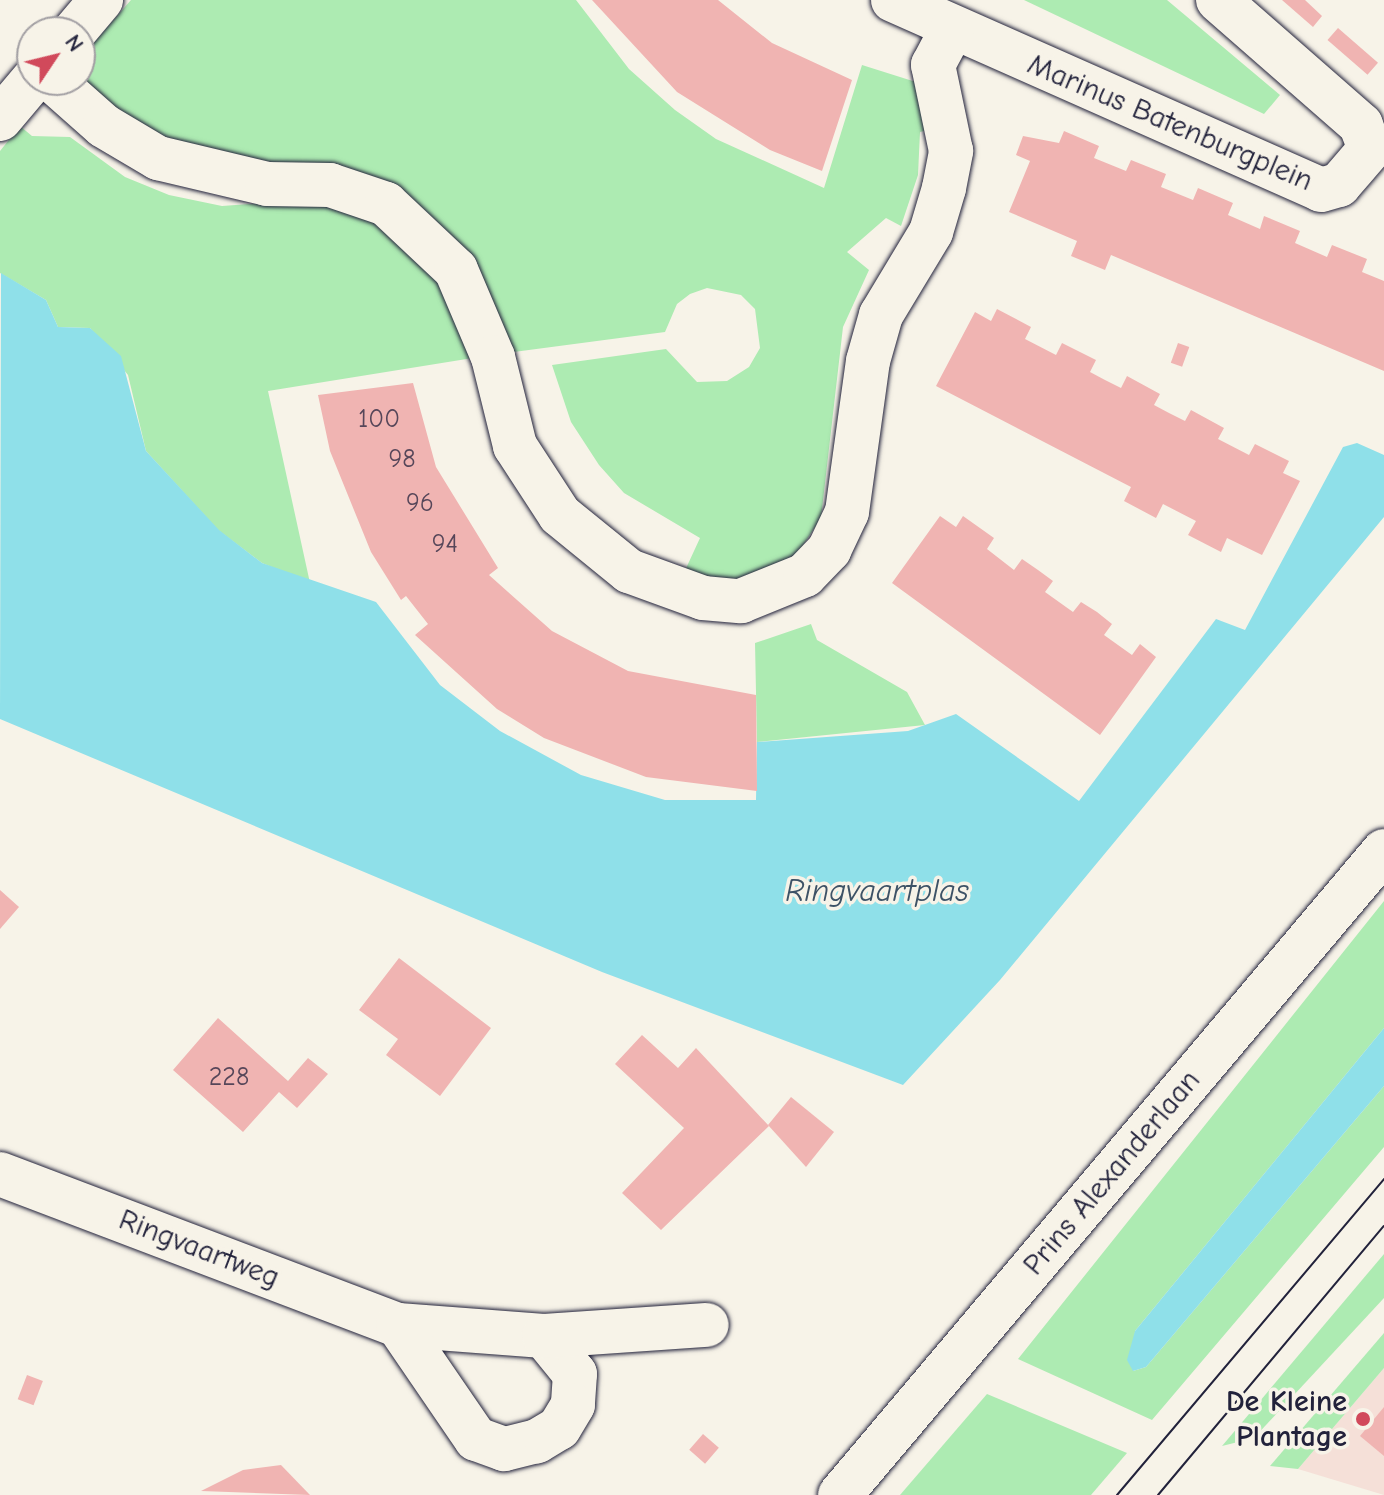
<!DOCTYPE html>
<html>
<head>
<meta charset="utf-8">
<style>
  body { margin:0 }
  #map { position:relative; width:1384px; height:1495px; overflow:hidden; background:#f7f3e8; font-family:"Comic Neue",sans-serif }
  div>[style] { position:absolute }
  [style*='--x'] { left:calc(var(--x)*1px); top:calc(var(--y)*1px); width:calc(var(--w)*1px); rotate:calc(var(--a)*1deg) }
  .built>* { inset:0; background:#f5e0d8 }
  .green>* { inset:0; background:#adebb2 }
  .water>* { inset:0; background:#8fe0e9 }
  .building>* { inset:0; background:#f0b4b2; transform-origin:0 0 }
  .roads { filter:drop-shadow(0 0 2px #22223b) drop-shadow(0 0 2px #22223b) }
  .minor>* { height:44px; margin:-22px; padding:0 22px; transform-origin:22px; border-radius:22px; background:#f7f3e8 }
  .major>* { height:44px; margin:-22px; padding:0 22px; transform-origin:22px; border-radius:22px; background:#f7f3e8 }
  .tram>* { height:2px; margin:-1px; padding:0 1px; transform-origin:1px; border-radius:1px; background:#22223b }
  .dots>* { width:22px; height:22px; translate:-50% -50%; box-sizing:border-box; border:4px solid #f7f3e8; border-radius:50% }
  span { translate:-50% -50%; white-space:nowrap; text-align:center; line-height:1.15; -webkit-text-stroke:7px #f7f3e8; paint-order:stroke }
  .number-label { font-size:26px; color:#564659 }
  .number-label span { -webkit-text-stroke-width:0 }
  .street-label { font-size:30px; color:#22223b }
  .poi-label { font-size:30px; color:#22223b; font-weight:700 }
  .right { translate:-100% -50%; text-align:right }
  .water-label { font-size:32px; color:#3d5266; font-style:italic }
  .north { position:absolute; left:16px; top:16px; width:80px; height:80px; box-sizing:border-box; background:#f7f3e8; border:2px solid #a29fa3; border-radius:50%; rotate:55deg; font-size:22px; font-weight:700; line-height:32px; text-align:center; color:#22223b }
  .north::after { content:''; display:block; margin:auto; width:28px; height:36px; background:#d1495b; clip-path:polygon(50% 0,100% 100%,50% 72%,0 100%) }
</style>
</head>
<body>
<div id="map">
  <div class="built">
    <i style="clip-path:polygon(1384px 1368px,1384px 1495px,1298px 1469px)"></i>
  </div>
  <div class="green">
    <i style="clip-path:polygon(131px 0,576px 0,629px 69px,675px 110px,716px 139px,824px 188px,862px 65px,919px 83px,935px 128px,920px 132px,918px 175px,901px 226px,886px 218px,847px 252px,869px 270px,843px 327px,821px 518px,792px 562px,751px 585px,682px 577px,700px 538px,624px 493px,599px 465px,571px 422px,552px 365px,666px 349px,697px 382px,727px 381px,749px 367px,760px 348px,755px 309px,741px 295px,707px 288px,690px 294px,677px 304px,665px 332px,507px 353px,491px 298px,304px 169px,145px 136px,82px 79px,89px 48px)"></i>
    <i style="clip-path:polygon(1024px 0,1167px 0,1280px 95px,1264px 114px)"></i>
    <i style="clip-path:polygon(20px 126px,32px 136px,70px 137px,125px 177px,169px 195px,222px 206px,319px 199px,362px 214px,445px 274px,479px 357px,268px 391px,310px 583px,262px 563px,218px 530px,146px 451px,128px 375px,90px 328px,58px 327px,46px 300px,0 273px,0 151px)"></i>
    <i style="clip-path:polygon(811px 624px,817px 640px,907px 692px,925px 725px,757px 742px,755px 643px)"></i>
    <i style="clip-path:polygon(1384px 901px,1384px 1028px,1135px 1331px,1133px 1371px,1146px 1367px,1384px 1086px,1384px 1147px,1152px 1420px,1018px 1359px)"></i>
    <i style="clip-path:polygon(1384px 1254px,1384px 1298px,1254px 1438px,1222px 1446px)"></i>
    <i style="clip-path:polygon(1384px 1333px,1384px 1368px,1298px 1469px,1270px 1466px)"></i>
    <i style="clip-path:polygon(987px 1394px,1127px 1453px,1091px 1495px,900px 1495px)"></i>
  </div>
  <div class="water">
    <i style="clip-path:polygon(1px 273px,46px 300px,58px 327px,90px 328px,121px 356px,146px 451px,219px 530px,262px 563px,376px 602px,440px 685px,500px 731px,581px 775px,665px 800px,756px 800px,757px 742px,908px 731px,956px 714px,1079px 801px,1216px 619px,1245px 630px,1343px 447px,1357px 443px,1384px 455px,1384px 517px,1000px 980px,903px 1085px,602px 972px,0 719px)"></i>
    <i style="clip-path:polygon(1384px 1028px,1384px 1086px,1146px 1367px,1133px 1371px,1127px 1360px,1135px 1331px)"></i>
  </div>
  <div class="building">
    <i style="clip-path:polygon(592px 0,718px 0,772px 43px,852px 80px,822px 171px,770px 150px,677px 92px)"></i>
    <i style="clip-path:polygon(1282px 0,1305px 0,1322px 16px,1313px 27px)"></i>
    <i style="left:1338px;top:28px;width:53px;height:16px;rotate:41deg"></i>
    <i style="clip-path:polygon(1064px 131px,1099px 146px,1094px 158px,1126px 171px,1131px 160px,1166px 174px,1161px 187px,1193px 200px,1198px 188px,1233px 203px,1228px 215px,1260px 229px,1264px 216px,1300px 231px,1295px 243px,1327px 257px,1332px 245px,1367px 259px,1362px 272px,1384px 281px,1384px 371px,1111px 255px,1105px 270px,1071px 256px,1077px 241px,1009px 212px,1030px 161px,1016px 155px,1023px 136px,1059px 143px)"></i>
    <i style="clip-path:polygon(997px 309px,1031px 327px,1025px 339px,1056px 355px,1062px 343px,1096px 360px,1090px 372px,1105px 380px,1121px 388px,1127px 376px,1160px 394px,1154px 405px,1169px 413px,1185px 421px,1191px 410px,1224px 428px,1218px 439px,1249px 455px,1255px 444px,1289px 461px,1283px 473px,1300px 481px,1262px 555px,1227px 538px,1221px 552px,1188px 535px,1196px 521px,1163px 504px,1156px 518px,1124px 501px,1131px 487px,936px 386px,975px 312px,991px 321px)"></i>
    <i style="left:1178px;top:343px;width:12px;height:21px;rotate:20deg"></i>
    <i style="clip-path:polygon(413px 383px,436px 467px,498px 568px,489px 575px,552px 631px,628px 671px,756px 695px,757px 791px,646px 777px,544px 738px,497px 709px,415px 635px,428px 624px,406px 596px,401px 600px,371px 552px,330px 451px,318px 395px)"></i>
    <i style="clip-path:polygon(940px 516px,956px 527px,963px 516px,994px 538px,987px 549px,1014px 570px,1022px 559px,1038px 570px,1053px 581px,1045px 592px,1073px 612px,1081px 602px,1097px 612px,1112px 624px,1104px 635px,1132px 655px,1140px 644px,1156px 657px,1100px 735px,892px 583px)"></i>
    <i style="clip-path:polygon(0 890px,19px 907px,0 929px)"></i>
    <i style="clip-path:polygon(399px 958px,491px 1028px,440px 1096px,386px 1055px,398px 1039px,359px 1010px)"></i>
    <i style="clip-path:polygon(218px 1018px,288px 1081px,308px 1058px,328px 1074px,297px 1108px,279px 1092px,243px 1132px,173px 1070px)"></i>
    <i style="clip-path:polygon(642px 1035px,678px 1068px,696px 1048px,769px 1126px,661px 1230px,622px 1193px,684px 1128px,615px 1064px)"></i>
    <i style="clip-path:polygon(791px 1097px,834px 1132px,806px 1167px,768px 1125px)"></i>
    <i style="left:27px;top:1375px;width:17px;height:26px;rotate:21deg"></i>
    <i style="clip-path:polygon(1384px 1407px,1384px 1456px,1360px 1436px)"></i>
    <i style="left:703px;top:1434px;width:21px;height:21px;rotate:41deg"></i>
    <i style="clip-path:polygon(281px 1465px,310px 1495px,201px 1491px,243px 1470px)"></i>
  </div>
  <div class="roads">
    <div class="minor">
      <i style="--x:893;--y:0;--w:468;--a:23.9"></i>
      <i style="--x:1321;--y:190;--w:19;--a:-16"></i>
      <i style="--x:1339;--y:185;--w:48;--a:-49.3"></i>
      <i style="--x:1370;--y:149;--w:26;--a:-111"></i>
      <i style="--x:1361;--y:125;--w:190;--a:-138.8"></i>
      <i style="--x:74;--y:32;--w:42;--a:-49.8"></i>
      <i style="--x:52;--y:80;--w:69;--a:41.5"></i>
      <i style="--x:104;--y:126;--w:63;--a:30.7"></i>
      <i style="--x:158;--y:158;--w:112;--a:13.4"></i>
      <i style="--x:267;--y:184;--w:63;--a:0.9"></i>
      <i style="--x:330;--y:185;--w:59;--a:18.7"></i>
      <i style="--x:386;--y:204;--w:96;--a:43.3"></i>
      <i style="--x:456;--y:270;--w:95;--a:67"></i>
      <i style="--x:493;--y:357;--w:92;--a:76.1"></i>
      <i style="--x:515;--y:446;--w:82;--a:56.9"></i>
      <i style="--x:560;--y:515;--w:89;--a:39.1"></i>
      <i style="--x:629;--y:571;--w:79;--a:20"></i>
      <i style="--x:703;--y:598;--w:38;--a:5"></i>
      <i style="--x:741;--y:601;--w:69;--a:-22.1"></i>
      <i style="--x:805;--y:575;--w:35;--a:-46"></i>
      <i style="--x:829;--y:550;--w:42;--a:-64.7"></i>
      <i style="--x:847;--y:512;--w:152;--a:-82.1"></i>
      <i style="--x:868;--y:361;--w:48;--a:-74.2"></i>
      <i style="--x:881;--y:315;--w:97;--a:-58.9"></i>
      <i style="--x:931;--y:232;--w:46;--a:-73.5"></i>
      <i style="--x:944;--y:188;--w:38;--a:-79"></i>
      <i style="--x:951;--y:151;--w:88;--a:-101.8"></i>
      <i style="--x:933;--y:65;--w:40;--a:-62"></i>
      <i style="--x:0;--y:119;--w:51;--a:-49.8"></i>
      <i style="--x:0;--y:1174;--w:426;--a:20.8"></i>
      <i style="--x:398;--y:1325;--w:146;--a:4.3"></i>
      <i style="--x:544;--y:1336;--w:49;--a:50.8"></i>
      <i style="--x:575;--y:1374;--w:31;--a:94"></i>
      <i style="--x:573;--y:1405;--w:27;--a:121"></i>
      <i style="--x:559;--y:1428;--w:26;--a:149"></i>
      <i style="--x:537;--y:1441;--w:34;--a:166"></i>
      <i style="--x:504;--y:1449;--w:30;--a:-160"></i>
      <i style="--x:476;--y:1439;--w:138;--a:-124.4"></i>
      <i style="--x:544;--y:1336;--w:163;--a:-3.9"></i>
    </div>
    <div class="major">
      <i style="--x:840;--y:1495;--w:843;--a:-49.81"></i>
    </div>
  </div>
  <div class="tram">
    <i style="--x:1117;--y:1495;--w:414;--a:-49.8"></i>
    <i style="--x:1158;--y:1495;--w:351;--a:-50"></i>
  </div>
  <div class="dots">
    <i style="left:1363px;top:1419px;background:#d1495b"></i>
  </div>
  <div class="number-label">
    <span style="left:379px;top:420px">100</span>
    <span style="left:402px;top:460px">98</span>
    <span style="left:420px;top:504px">96</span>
    <span style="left:445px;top:545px">94</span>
    <span style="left:229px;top:1078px">228</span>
  </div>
  <div class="street-label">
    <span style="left:1170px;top:123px;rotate:23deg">Marinus Batenburgplein</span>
    <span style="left:1112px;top:1173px;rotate:-50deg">Prins Alexanderlaan</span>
    <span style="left:199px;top:1249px;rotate:21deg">Ringvaartweg</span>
  </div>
  <div class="poi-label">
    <span class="right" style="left:1347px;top:1419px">De Kleine<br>Plantage</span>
  </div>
  <div class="water-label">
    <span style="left:877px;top:891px">Ringvaartplas</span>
  </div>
  <div class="north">N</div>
</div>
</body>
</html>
